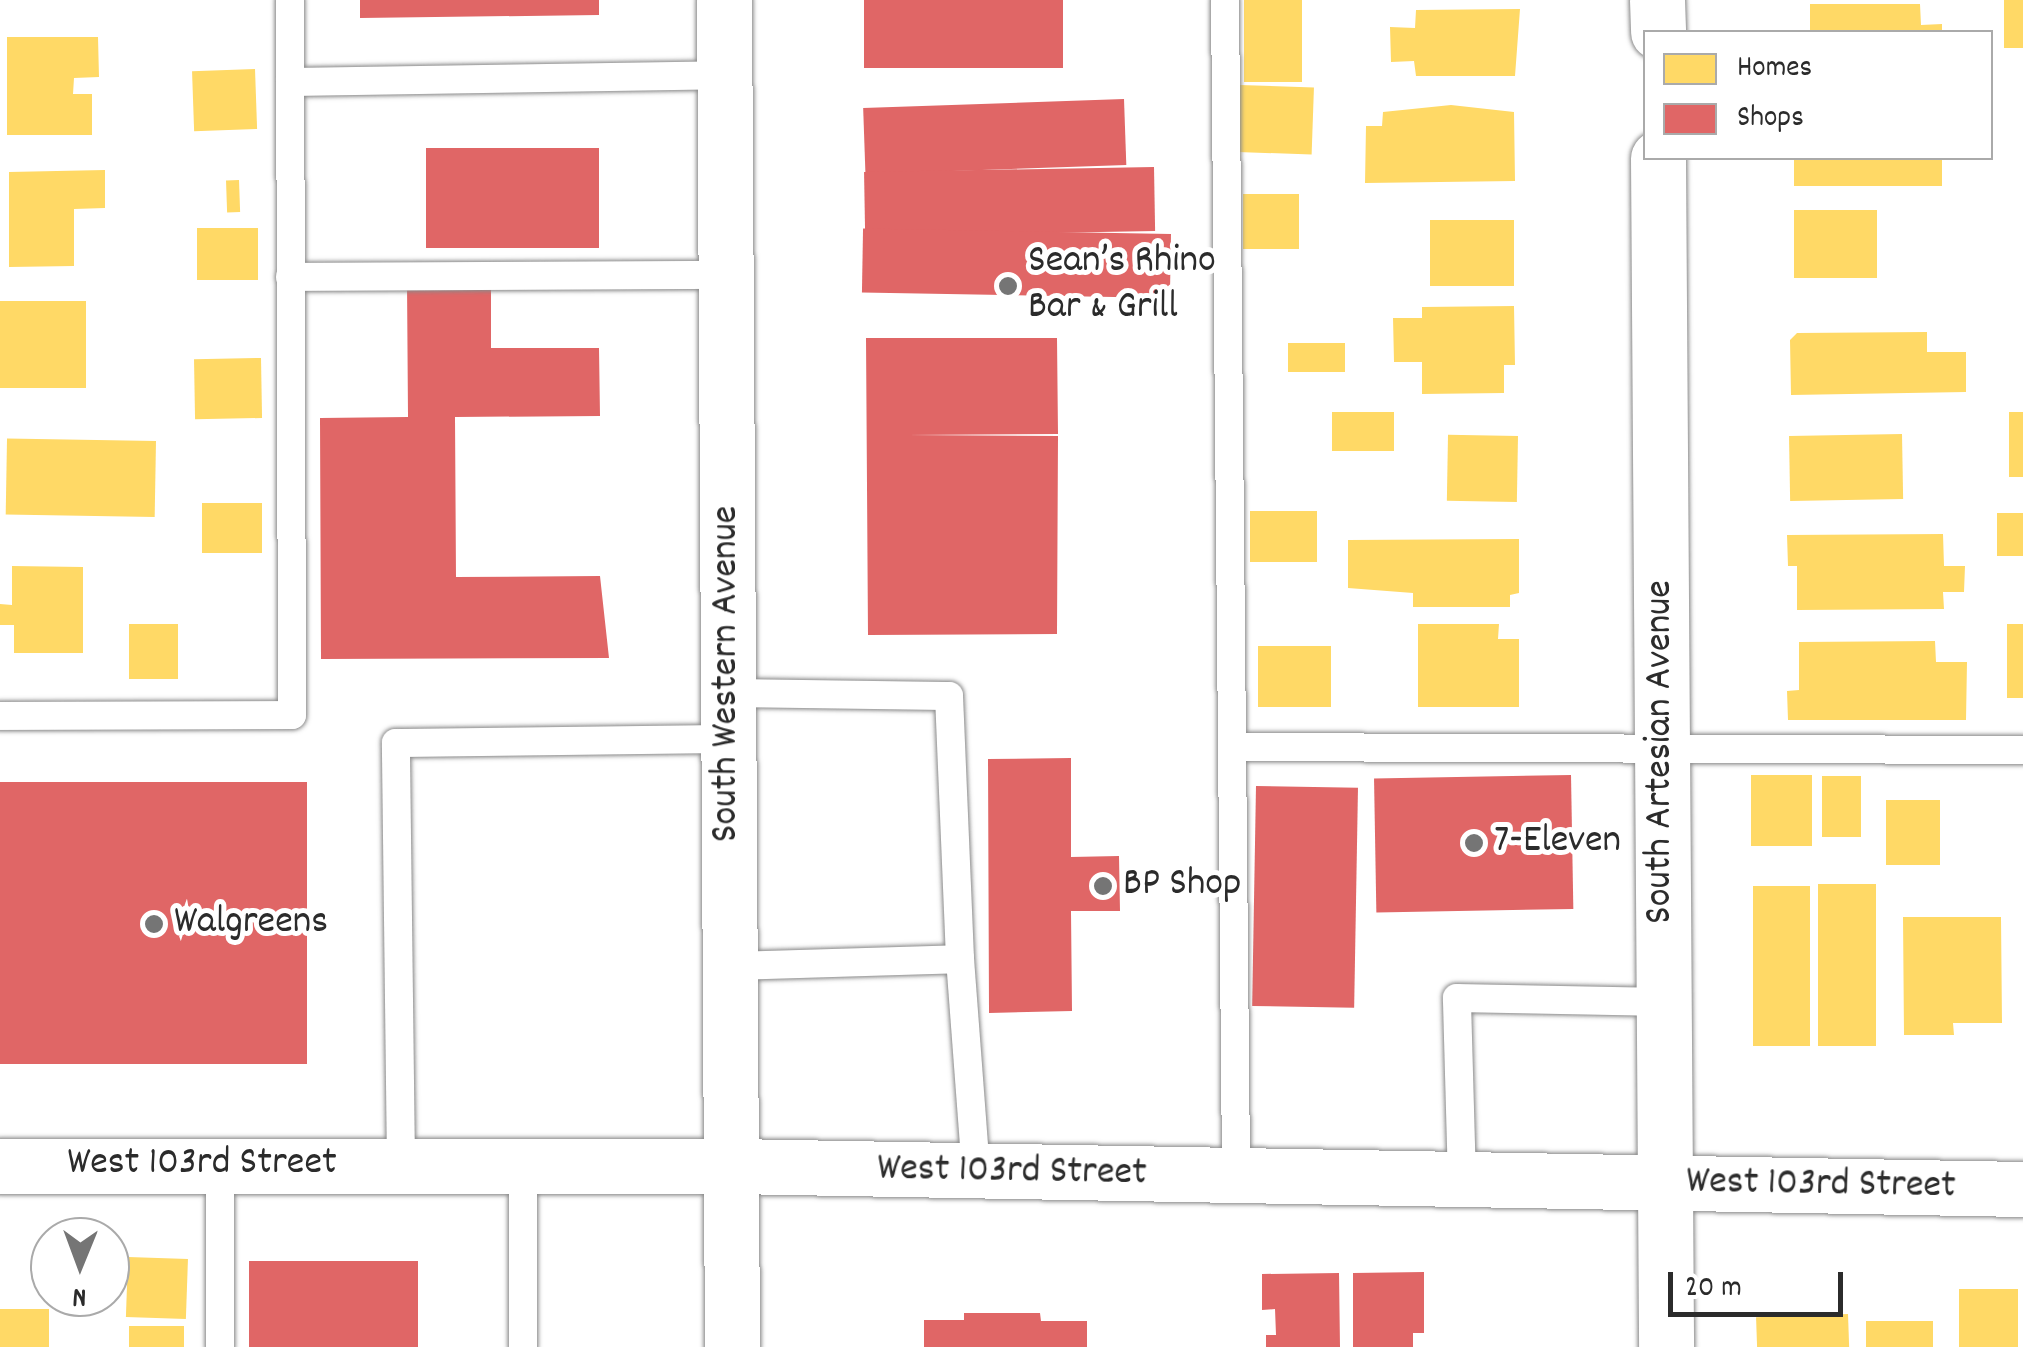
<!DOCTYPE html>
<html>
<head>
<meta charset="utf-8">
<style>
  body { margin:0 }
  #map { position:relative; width:2023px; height:1347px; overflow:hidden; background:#fff; font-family:Dekko,sans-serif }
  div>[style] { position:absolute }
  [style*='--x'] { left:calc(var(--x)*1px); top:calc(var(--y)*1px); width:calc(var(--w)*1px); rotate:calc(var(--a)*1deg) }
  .homes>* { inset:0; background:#ffd966; transform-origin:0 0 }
  .shops>* { inset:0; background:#e06666; transform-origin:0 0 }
  .roads { filter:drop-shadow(0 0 2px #8a8a8a) drop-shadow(0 0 2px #8a8a8a) }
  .service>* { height:28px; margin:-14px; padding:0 14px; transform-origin:14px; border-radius:14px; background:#fff }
  .minor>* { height:55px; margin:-27.5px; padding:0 27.5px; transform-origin:27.5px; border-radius:27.5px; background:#fff }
  .secondary>* { height:55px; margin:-27.5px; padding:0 27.5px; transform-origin:27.5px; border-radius:27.5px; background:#fff }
  .dots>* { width:28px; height:28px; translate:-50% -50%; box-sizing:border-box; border:5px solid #fff; border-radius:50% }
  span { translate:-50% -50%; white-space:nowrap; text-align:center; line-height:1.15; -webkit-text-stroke:10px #fff; paint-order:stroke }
  .poi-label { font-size:40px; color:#2b2b2b }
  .left { translate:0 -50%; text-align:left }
  .street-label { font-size:40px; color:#2b2b2b }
  .legend { position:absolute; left:1643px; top:30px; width:350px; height:130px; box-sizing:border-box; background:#fff; border:2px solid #aaa; margin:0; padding:12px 18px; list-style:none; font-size:30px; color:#2b2b2b }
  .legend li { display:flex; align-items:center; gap:20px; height:50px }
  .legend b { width:50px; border:2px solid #aaa }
  .north { position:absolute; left:30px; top:1217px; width:100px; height:100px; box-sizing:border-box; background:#fff; border:2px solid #aaa; border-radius:50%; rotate:181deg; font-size:28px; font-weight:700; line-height:40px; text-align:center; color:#2b2b2b }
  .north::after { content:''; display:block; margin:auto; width:35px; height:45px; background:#757575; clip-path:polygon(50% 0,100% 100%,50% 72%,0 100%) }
  .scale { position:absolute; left:1668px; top:1272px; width:175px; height:45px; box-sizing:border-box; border:5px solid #2b2b2b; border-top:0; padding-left:12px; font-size:30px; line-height:35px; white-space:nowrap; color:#2b2b2b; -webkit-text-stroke:8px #fff; paint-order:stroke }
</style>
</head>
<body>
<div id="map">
  <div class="homes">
    <i style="left:1244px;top:0;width:58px;height:82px"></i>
    <i style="left:2004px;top:0;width:19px;height:48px"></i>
    <i style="clip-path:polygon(1810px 4px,1920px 4px,1921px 25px,1942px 24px,1942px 32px,1810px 32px)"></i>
    <i style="clip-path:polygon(1520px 9px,1515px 76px,1416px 76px,1414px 61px,1391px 62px,1390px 27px,1415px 28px,1416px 10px)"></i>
    <i style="clip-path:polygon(7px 37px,98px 37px,99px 77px,74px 78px,73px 94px,92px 94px,92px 135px,7px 135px)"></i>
    <i style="left:255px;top:69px;width:60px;height:63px;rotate:88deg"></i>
    <i style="left:1240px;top:85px;width:74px;height:67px;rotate:2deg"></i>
    <i style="clip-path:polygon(1451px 105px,1514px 112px,1515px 181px,1365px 183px,1366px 126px,1382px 126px,1383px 112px)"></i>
    <i style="left:1794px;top:158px;width:148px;height:28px"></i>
    <i style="clip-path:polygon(105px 170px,105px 208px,74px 209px,74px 266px,9px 267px,9px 172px)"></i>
    <i style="left:239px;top:180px;width:32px;height:13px;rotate:88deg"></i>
    <i style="left:1243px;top:194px;width:56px;height:55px"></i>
    <i style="left:1877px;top:210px;width:68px;height:83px;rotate:90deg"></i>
    <i style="left:1430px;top:220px;width:84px;height:66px"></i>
    <i style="left:258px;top:228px;width:52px;height:61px;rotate:90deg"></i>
    <i style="left:0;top:301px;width:86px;height:87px"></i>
    <i style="clip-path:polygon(1514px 306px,1515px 365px,1504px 365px,1504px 393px,1422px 394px,1422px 362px,1394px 362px,1393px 318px,1422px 318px,1422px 307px)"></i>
    <i style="clip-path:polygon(1927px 332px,1927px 352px,1966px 352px,1966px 392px,1791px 395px,1790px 340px,1797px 333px)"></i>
    <i style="left:1288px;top:343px;width:57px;height:29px"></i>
    <i style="left:261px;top:358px;width:60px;height:67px;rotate:89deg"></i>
    <i style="left:1332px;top:412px;width:62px;height:39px"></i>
    <i style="left:2023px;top:412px;width:65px;height:14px;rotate:90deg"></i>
    <i style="left:1902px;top:434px;width:65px;height:113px;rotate:89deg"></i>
    <i style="left:1518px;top:436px;width:66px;height:70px;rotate:91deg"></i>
    <i style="left:156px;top:441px;width:76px;height:149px;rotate:91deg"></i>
    <i style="left:202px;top:503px;width:60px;height:50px"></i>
    <i style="left:1317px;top:511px;width:51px;height:67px;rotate:90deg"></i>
    <i style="left:2023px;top:513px;width:43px;height:26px;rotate:90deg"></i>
    <i style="clip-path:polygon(1943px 534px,1944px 566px,1965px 566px,1964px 592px,1943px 592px,1944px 609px,1797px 610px,1797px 566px,1788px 566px,1787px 535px)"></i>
    <i style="clip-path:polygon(1519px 539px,1519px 593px,1510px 595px,1510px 607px,1413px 607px,1413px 593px,1348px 588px,1348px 540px)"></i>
    <i style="clip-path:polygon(12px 566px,83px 567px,83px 653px,14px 653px,14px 625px,0 625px,0 604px,12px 605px)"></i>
    <i style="left:129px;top:624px;width:49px;height:55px"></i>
    <i style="clip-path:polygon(1418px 624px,1499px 624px,1498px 639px,1519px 639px,1519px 707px,1418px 707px)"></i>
    <i style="left:2007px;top:624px;width:16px;height:74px"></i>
    <i style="clip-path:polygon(1935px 641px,1936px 662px,1967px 662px,1966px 720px,1788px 720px,1787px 691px,1799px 690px,1799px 642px)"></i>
    <i style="left:1331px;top:646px;width:61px;height:73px;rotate:90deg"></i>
    <i style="left:1812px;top:775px;width:71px;height:61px;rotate:90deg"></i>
    <i style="left:1822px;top:776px;width:39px;height:61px"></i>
    <i style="left:1886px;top:800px;width:54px;height:65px"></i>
    <i style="left:1818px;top:884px;width:58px;height:162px"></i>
    <i style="left:1810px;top:886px;width:160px;height:57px;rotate:90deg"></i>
    <i style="clip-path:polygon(1903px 917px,2001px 917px,2002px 1023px,1953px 1023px,1954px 1035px,1904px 1035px)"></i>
    <i style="left:128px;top:1257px;width:60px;height:60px;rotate:2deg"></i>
    <i style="left:1959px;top:1289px;width:59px;height:58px"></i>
    <i style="left:0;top:1309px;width:49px;height:38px"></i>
    <i style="left:1848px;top:1314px;width:33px;height:92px;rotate:88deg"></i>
    <i style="left:1866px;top:1321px;width:67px;height:26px"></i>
    <i style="left:129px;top:1326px;width:55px;height:21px"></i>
  </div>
  <div class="shops">
    <i style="clip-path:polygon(360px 0,599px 0,599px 15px,360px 18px)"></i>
    <i style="left:864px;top:0;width:199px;height:68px"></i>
    <i style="left:1124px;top:99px;width:66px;height:261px;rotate:88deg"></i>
    <i style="left:426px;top:148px;width:173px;height:100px"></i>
    <i style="left:1154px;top:167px;width:64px;height:290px;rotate:89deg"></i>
    <i style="left:1171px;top:234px;width:64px;height:308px;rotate:91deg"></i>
    <i style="clip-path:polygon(407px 283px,491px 283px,491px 348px,599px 348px,600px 416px,455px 417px,456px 577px,600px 576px,609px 658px,321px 659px,320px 418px,408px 417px)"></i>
    <i style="clip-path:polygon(866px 338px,1057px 338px,1058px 434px,907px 435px,1058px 436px,1057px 634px,868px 635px)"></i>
    <i style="clip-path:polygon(1071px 758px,1071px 857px,1119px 856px,1120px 911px,1071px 911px,1072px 1011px,989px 1013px,988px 759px)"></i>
    <i style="left:1571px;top:775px;width:134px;height:197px;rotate:89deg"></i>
    <i style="left:307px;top:782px;width:282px;height:307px;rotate:90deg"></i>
    <i style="left:1256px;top:786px;width:102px;height:220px;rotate:1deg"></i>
    <i style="left:418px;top:1261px;width:86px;height:169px;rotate:90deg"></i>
    <i style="clip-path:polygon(1424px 1272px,1424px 1333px,1413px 1333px,1413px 1347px,1353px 1347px,1353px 1273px)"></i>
    <i style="clip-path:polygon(1339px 1273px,1340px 1347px,1266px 1347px,1266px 1335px,1276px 1335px,1275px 1309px,1262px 1310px,1262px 1274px)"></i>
    <i style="clip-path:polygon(964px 1313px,1040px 1313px,1041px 1321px,1087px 1321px,1087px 1347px,924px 1347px,924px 1320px,964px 1320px)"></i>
  </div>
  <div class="roads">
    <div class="service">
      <i style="--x:1225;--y:0;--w:1177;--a:89.46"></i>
      <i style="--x:290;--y:82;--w:434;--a:-0.9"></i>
      <i style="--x:290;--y:277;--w:436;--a:-0.3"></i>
      <i style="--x:728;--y:693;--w:221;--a:0.8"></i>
      <i style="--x:949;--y:696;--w:263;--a:87.6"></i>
      <i style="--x:0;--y:716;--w:292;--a:-0.2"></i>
      <i style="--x:292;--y:715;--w:715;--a:-90.16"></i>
      <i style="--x:1232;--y:747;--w:791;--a:0.22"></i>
      <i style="--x:730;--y:966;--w:230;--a:-1.7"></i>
      <i style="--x:960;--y:959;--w:215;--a:85.7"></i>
      <i style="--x:401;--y:1164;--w:421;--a:-90.7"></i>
      <i style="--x:396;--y:743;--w:332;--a:-0.7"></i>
      <i style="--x:220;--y:1165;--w:182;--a:90"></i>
      <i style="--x:523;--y:1165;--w:182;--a:90"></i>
      <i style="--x:1462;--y:1181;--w:183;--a:-91.6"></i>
      <i style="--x:1457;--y:998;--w:207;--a:1.1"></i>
    </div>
    <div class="minor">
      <i style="--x:1657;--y:0;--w:32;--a:88"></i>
      <i style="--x:1658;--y:158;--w:1189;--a:89.61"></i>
    </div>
    <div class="secondary">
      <i style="--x:724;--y:0;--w:1347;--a:89.66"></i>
      <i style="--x:0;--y:1166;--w:732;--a:0"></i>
      <i style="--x:732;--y:1166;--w:1291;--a:1.02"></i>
    </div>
  </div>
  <div class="dots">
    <i style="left:1008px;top:286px;background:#757575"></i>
    <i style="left:1474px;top:843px;background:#757575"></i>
    <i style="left:1103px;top:886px;background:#757575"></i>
    <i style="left:154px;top:924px;background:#757575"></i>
  </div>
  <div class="poi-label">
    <span class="left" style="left:1028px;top:286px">Sean’s Rhino<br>Bar &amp; Grill</span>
    <span class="left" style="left:1494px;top:843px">7-Eleven</span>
    <span class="left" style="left:1123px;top:886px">BP Shop</span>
    <span class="left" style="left:174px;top:924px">Walgreens</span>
  </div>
  <div class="street-label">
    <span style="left:728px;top:674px;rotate:-90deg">South Western Avenue</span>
    <span style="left:1662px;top:752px;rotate:-90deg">South Artesian Avenue</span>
    <span style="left:202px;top:1165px">West 103rd Street</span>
    <span style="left:1012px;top:1173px;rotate:1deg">West 103rd Street</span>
    <span style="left:1821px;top:1186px;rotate:1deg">West 103rd Street</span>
  </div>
  <ul class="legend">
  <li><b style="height:28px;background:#ffd966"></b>Homes</li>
  <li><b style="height:28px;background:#e06666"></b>Shops</li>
  </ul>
  <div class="north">N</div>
  <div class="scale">20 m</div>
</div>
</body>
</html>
